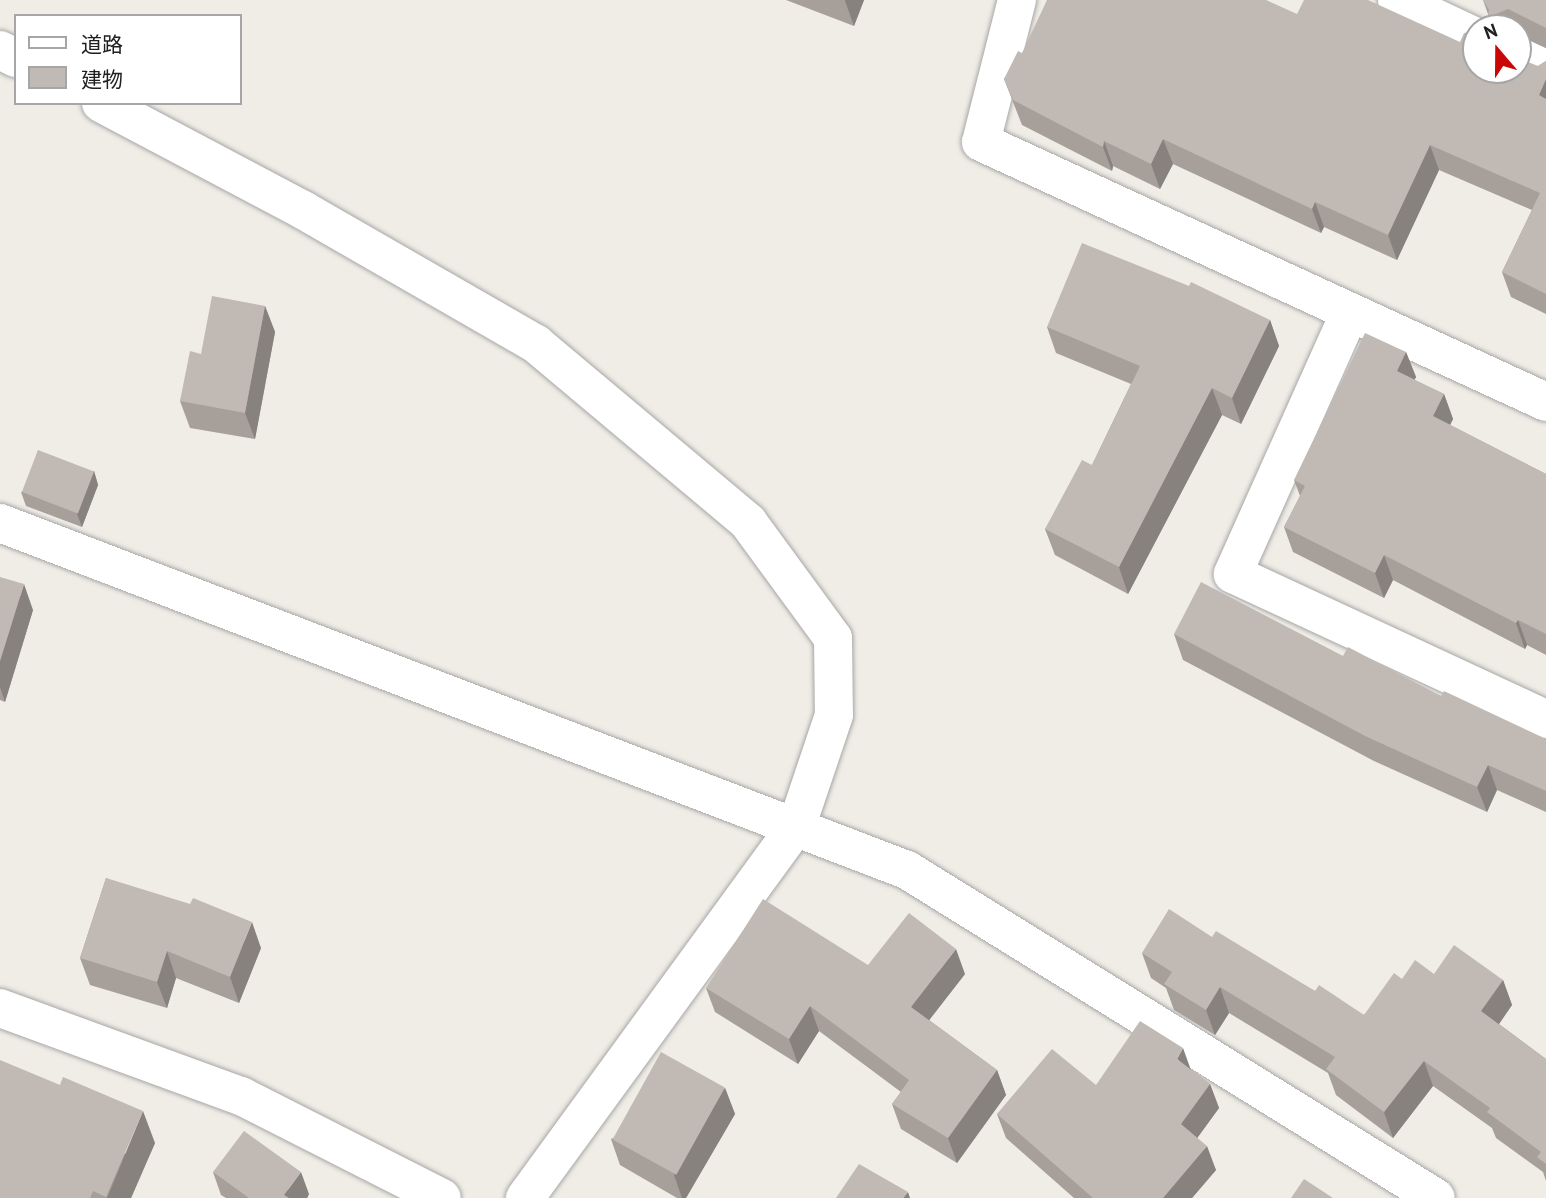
<!DOCTYPE html>
<html>
<head>
<meta charset="utf-8">
<style>
  body { margin:0 }
  #map { position:relative; width:1546px; height:1198px; overflow:hidden; background:#f0ede6; font-family:"PT Sans","Noto Sans JP",sans-serif }
  div>[style] { position:absolute }
  [style*='--x'] { left:calc(var(--x)*1px); top:calc(var(--y)*1px); width:calc(var(--w)*1px); rotate:calc(var(--a)*1deg) }
  .roads { filter:drop-shadow(0 0 2px #a7a7a7) drop-shadow(0 0 2px #a7a7a7) }
  .minor>* { height:38px; margin:-19px; padding:0 19px; transform-origin:19px; border-radius:19px; background:#fff }
  .wall>* { inset:0; background:#a69f9a }
  .shaded-wall>* { inset:0; background:#87827d }
  .building>* { inset:0; background:#c1b9b3; transform-origin:0 0 }
  span { translate:-50% -50%; white-space:nowrap; text-align:center; line-height:1.15; -webkit-text-stroke:5px #fff; paint-order:stroke }
  .legend { position:absolute; left:14px; top:14px; width:228px; height:91px; box-sizing:border-box; background:#fff; border:2px solid #a6a6a6; margin:0; padding:9px 12px; list-style:none; font-size:21px; color:#202020 }
  .legend li { display:flex; align-items:center; gap:14px; height:35px }
  .legend b { width:35px; border:2px solid #a6a6a6 }
  .north { position:absolute; left:1462px; top:14px; width:70px; height:70px; box-sizing:border-box; background:#fff; border:2px solid #a6a6a6; border-radius:50%; rotate:340deg; font-size:19px; font-weight:700; line-height:28px; text-align:center; color:#202020 }
  .north::after { content:''; display:block; margin:auto; width:24px; height:32px; background:#c90706; clip-path:polygon(50% 0,100% 100%,50% 72%,0 100%) }
</style>
</head>
<body>
<div id="map">
  <div class="roads">
    <div class="minor">
      <i style="--x:1017;--y:0;--w:146;--a:104.2"></i>
      <i style="--x:981;--y:142;--w:622;--a:24.71"></i>
      <i style="--x:1397;--y:0;--w:87;--a:25.1"></i>
      <i style="--x:0;--y:50;--w:18;--a:27"></i>
      <i style="--x:1518;--y:56;--w:31;--a:25"></i>
      <i style="--x:101;--y:103;--w:229;--a:27.9"></i>
      <i style="--x:303;--y:210;--w:269;--a:29.9"></i>
      <i style="--x:536;--y:344;--w:277;--a:40"></i>
      <i style="--x:748;--y:522;--w:144;--a:53.8"></i>
      <i style="--x:833;--y:638;--w:77;--a:89.3"></i>
      <i style="--x:834;--y:715;--w:116;--a:108.6"></i>
      <i style="--x:797;--y:825;--w:462;--a:126.1"></i>
      <i style="--x:1350;--y:312;--w:287;--a:114.1"></i>
      <i style="--x:1233;--y:574;--w:345;--a:24.9"></i>
      <i style="--x:0;--y:523;--w:971;--a:20.94"></i>
      <i style="--x:907;--y:870;--w:622;--a:31.8"></i>
      <i style="--x:0;--y:1008;--w:257;--a:20.1"></i>
      <i style="--x:241;--y:1096;--w:225;--a:26.9"></i>
    </div>
  </div>
  <div class="wall">
    <i style="clip-path:polygon(786px 0,864px 0,854px 26px)"></i>
    <i style="clip-path:polygon(1483px 0,1546px 0,1546px 48px,1518px 35px,1518px 28px,1481px 28px,1487px 21px,1488px 14px)"></i>
    <i style="clip-path:polygon(1297px 14px,1476px 70px,1538px 66px,1546px 61px,1546px 314px,1511px 297px,1502px 272px,1532px 210px,1439px 170px,1397px 260px,1324px 227px,1321px 233px,1173px 164px,1160px 189px,1113px 166px,1112px 171px,1022px 125px,1004px 79px,1022px 53px)"></i>
    <i style="clip-path:polygon(265px 306px,275px 332px,255px 439px,190px 428px,180px 401px,201px 354px)"></i>
    <i style="clip-path:polygon(1270px 320px,1279px 346px,1241px 424px,1222px 415px,1128px 594px,1055px 555px,1045px 529px,1092px 465px,1131px 384px,1056px 353px,1047px 327px)"></i>
    <i style="clip-path:polygon(1406px 352px,1416px 377px,1414px 380px,1444px 394px,1453px 419px,1450px 425px,1546px 474px,1546px 655px,1527px 645px,1525px 649px,1393px 580px,1384px 598px,1293px 552px,1284px 527px,1300px 496px,1294px 480px)"></i>
    <i style="clip-path:polygon(94px 471px,98px 485px,82px 527px,26px 506px,21px 492px)"></i>
    <i style="clip-path:polygon(0 577px,33px 610px,5px 702px,0 700px)"></i>
    <i style="clip-path:polygon(1174px 634px,1343px 656px,1546px 739px,1546px 812px,1497px 790px,1487px 812px,1374px 761px,1183px 660px)"></i>
    <i style="clip-path:polygon(106px 878px,261px 948px,239px 1003px,176px 978px,167px 1008px,90px 985px,80px 958px)"></i>
    <i style="clip-path:polygon(1212px 937px,1315px 991px,1364px 1015px,1402px 979px,1434px 974px,1503px 980px,1512px 1005px,1499px 1024px,1546px 1059px,1546px 1181px,1543px 1172px,1496px 1138px,1492px 1128px,1433px 1086px,1393px 1138px,1336px 1095px,1328px 1073px,1229px 1013px,1215px 1035px,1174px 1010px,1166px 988px,1151px 978px,1142px 953px)"></i>
    <i style="clip-path:polygon(868px 965px,965px 974px,929px 1020px,997px 1070px,1006px 1095px,957px 1163px,901px 1129px,892px 1104px,901px 1092px,819px 1031px,798px 1064px,715px 1012px,706px 988px)"></i>
    <i style="clip-path:polygon(1191px 1070px,1210px 1084px,1219px 1108px,1197px 1138px,1216px 1170px,1192px 1198px,1074px 1198px,1006px 1138px,997px 1114px,1096px 1085px)"></i>
    <i style="clip-path:polygon(725px 1088px,735px 1114px,686px 1198px,677px 1198px,620px 1165px,611px 1139px)"></i>
    <i style="clip-path:polygon(155px 1143px,131px 1198px,0 1198px)"></i>
    <i style="clip-path:polygon(213px 1172px,309px 1194px,307px 1198px,226px 1198px,221px 1195px)"></i>
  </div>
  <div class="shaded-wall">
    <i style="clip-path:polygon(845px 0,864px 0,854px 26px,845px 1px)"></i>
    <i style="clip-path:polygon(1496px 14px,1501px 28px,1489px 28px)"></i>
    <i style="clip-path:polygon(1546px 79px,1546px 114px,1539px 95px)"></i>
    <i style="clip-path:polygon(1163px 139px,1173px 164px,1160px 189px,1151px 164px)"></i>
    <i style="clip-path:polygon(1104px 141px,1113px 166px,1112px 171px,1103px 147px)"></i>
    <i style="clip-path:polygon(1430px 145px,1439px 170px,1397px 260px,1388px 235px)"></i>
    <i style="clip-path:polygon(1315px 202px,1324px 227px,1321px 233px,1312px 209px)"></i>
    <i style="clip-path:polygon(265px 306px,275px 332px,255px 439px,245px 413px)"></i>
    <i style="clip-path:polygon(1270px 320px,1279px 346px,1241px 424px,1232px 398px)"></i>
    <i style="clip-path:polygon(1406px 352px,1416px 377px,1406px 396px,1397px 371px)"></i>
    <i style="clip-path:polygon(1212px 388px,1222px 415px,1128px 594px,1119px 567px)"></i>
    <i style="clip-path:polygon(1444px 394px,1453px 419px,1442px 441px,1433px 416px)"></i>
    <i style="clip-path:polygon(94px 471px,98px 485px,82px 527px,77px 514px)"></i>
    <i style="clip-path:polygon(1384px 555px,1393px 580px,1384px 598px,1375px 573px)"></i>
    <i style="clip-path:polygon(24px 584px,33px 610px,5px 702px,0 687px,0 661px)"></i>
    <i style="clip-path:polygon(1518px 620px,1527px 645px,1525px 649px,1516px 623px)"></i>
    <i style="clip-path:polygon(1488px 765px,1497px 790px,1487px 812px,1477px 787px)"></i>
    <i style="clip-path:polygon(252px 922px,261px 948px,239px 1003px,230px 977px)"></i>
    <i style="clip-path:polygon(956px 949px,965px 974px,920px 1032px,911px 1007px)"></i>
    <i style="clip-path:polygon(167px 951px,176px 978px,167px 1008px,157px 982px)"></i>
    <i style="clip-path:polygon(1503px 980px,1512px 1005px,1490px 1037px,1481px 1011px)"></i>
    <i style="clip-path:polygon(1220px 987px,1229px 1013px,1215px 1035px,1206px 1010px)"></i>
    <i style="clip-path:polygon(810px 1006px,819px 1031px,798px 1064px,789px 1039px)"></i>
    <i style="clip-path:polygon(1183px 1048px,1192px 1073px,1177px 1059px)"></i>
    <i style="clip-path:polygon(1424px 1061px,1433px 1086px,1393px 1138px,1384px 1112px)"></i>
    <i style="clip-path:polygon(997px 1070px,1006px 1095px,957px 1163px,948px 1138px)"></i>
    <i style="clip-path:polygon(1210px 1084px,1219px 1108px,1190px 1148px,1181px 1124px)"></i>
    <i style="clip-path:polygon(725px 1088px,735px 1114px,686px 1198px,682px 1198px,674px 1175px)"></i>
    <i style="clip-path:polygon(143px 1111px,155px 1143px,131px 1198px,107px 1198px)"></i>
    <i style="clip-path:polygon(1207px 1146px,1216px 1170px,1192px 1198px,1163px 1198px)"></i>
    <i style="clip-path:polygon(301px 1172px,309px 1194px,307px 1198px,286px 1198px,284px 1195px)"></i>
    <i style="clip-path:polygon(908px 1192px,910px 1198px,903px 1198px)"></i>
  </div>
  <div class="building">
    <i style="clip-path:polygon(1047px 0,1266px 0,1297px 14px,1304px 0,1368px 0,1460px 42px,1464px 33px,1476px 31px,1476px 70px,1518px 70px,1518px 58px,1538px 66px,1546px 61px,1546px 79px,1539px 95px,1546px 99px,1546px 294px,1502px 272px,1540px 193px,1430px 145px,1388px 235px,1315px 202px,1312px 209px,1163px 139px,1151px 164px,1104px 141px,1103px 147px,1013px 100px,1004px 79px,1018px 51px,1022px 53px)"></i>
    <i style="clip-path:polygon(1483px 0,1546px 0,1546px 28px,1508px 9px,1496px 14px,1489px 28px,1481px 28px,1487px 21px,1489px 10px)"></i>
    <i style="clip-path:polygon(1082px 243px,1189px 286px,1191px 282px,1270px 320px,1232px 398px,1212px 388px,1119px 567px,1045px 529px,1082px 460px,1092px 465px,1140px 366px,1047px 327px)"></i>
    <i style="clip-path:polygon(212px 296px,265px 306px,245px 413px,180px 401px,190px 351px,201px 354px)"></i>
    <i style="clip-path:polygon(1365px 333px,1406px 352px,1397px 371px,1444px 394px,1433px 416px,1546px 474px,1546px 634px,1518px 620px,1516px 623px,1384px 555px,1375px 573px,1284px 527px,1305px 486px,1294px 480px)"></i>
    <i style="left:38px;top:450px;width:60px;height:45px;rotate:21deg"></i>
    <i style="clip-path:polygon(0 577px,24px 584px,0 661px)"></i>
    <i style="clip-path:polygon(1201px 582px,1343px 656px,1348px 647px,1441px 696px,1444px 691px,1546px 739px,1546px 791px,1488px 765px,1477px 787px,1365px 736px,1174px 634px)"></i>
    <i style="clip-path:polygon(106px 878px,190px 904px,193px 898px,252px 922px,230px 977px,167px 951px,157px 982px,80px 958px)"></i>
    <i style="clip-path:polygon(763px 899px,868px 965px,909px 913px,956px 949px,911px 1007px,997px 1070px,948px 1138px,892px 1104px,909px 1080px,810px 1006px,789px 1039px,706px 988px)"></i>
    <i style="clip-path:polygon(1169px 909px,1212px 937px,1216px 931px,1315px 991px,1319px 985px,1364px 1015px,1394px 973px,1402px 979px,1415px 960px,1434px 974px,1454px 945px,1503px 980px,1481px 1011px,1546px 1059px,1546px 1164px,1537px 1157px,1541px 1152px,1487px 1112px,1490px 1108px,1424px 1061px,1384px 1112px,1326px 1069px,1335px 1057px,1220px 987px,1206px 1010px,1164px 984px,1172px 972px,1142px 953px)"></i>
    <i style="clip-path:polygon(1140px 1021px,1183px 1048px,1177px 1059px,1210px 1084px,1181px 1124px,1207px 1146px,1163px 1198px,1093px 1198px,997px 1114px,1052px 1049px,1096px 1085px)"></i>
    <i style="left:661px;top:1052px;width:73px;height:100px;rotate:29deg"></i>
    <i style="clip-path:polygon(0 1060px,60px 1085px,63px 1077px,143px 1111px,106px 1197px,93px 1191px,90px 1198px,0 1198px)"></i>
    <i style="clip-path:polygon(244px 1131px,301px 1172px,284px 1195px,289px 1198px,249px 1198px,213px 1172px)"></i>
    <i style="clip-path:polygon(859px 1164px,908px 1192px,903px 1198px,836px 1198px)"></i>
    <i style="clip-path:polygon(1304px 1179px,1333px 1198px,1291px 1198px)"></i>
  </div>
  <ul class="legend">
  <li><b style="height:9px;background:#fff"></b>道路</li>
  <li><b style="height:19px;background:#c1b9b3"></b>建物</li>
  </ul>
  <div class="north">N</div>
</div>
</body>
</html>
